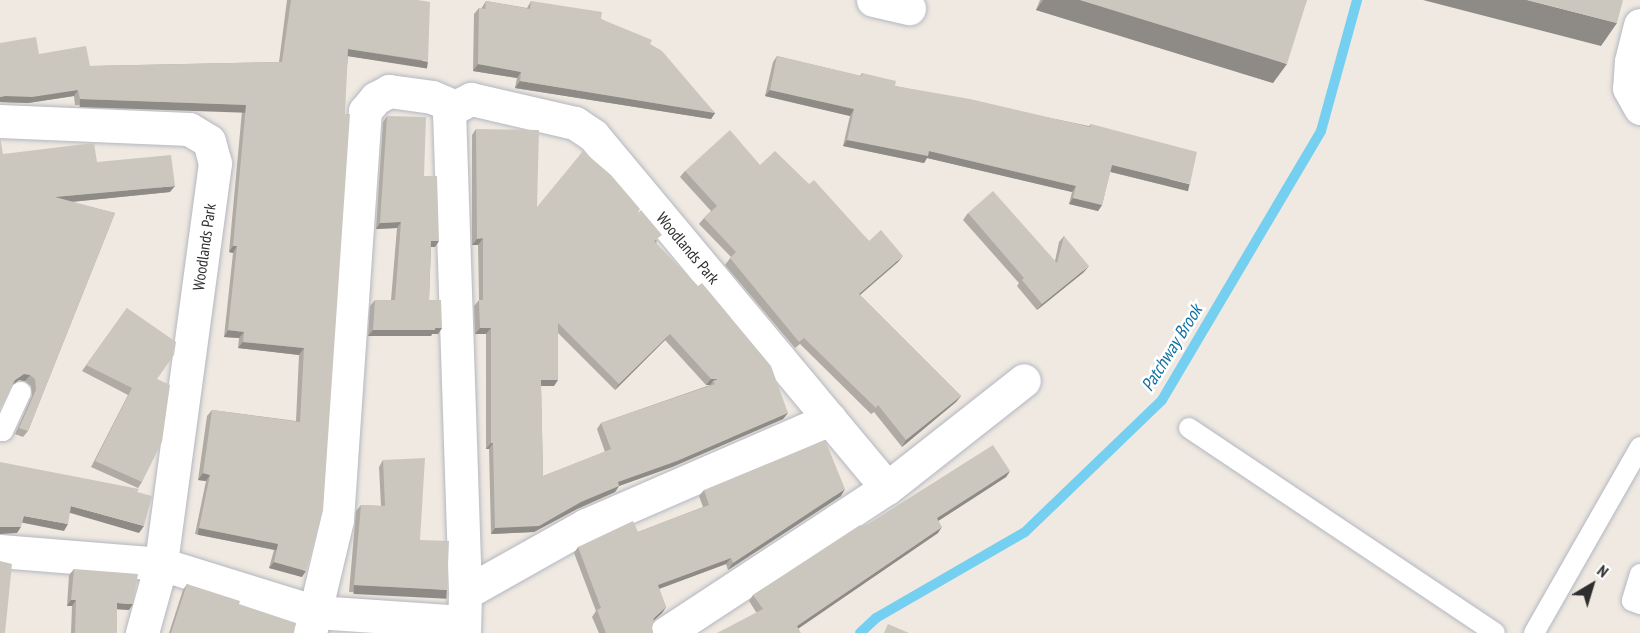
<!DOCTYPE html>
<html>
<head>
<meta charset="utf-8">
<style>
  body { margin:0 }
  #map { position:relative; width:1640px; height:633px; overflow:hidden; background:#efe9e1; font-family:"PT Sans Narrow",sans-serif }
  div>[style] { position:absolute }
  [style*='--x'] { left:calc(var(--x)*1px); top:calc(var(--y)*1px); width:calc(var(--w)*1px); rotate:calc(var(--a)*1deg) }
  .stream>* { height:10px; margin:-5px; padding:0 5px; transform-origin:5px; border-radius:5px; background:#75cff0 }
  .roads { filter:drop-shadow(0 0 2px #b4b7c1) drop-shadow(0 0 2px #b4b7c1) }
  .lane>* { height:20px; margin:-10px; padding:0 10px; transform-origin:10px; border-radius:10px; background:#fff }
  .street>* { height:33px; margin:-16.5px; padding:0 16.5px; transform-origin:16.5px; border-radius:16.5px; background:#fff }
  .wall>* { inset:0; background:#afaba4 }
  .shaded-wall>* { inset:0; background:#8e8b86; transform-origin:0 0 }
  .building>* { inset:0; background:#cbc7bf }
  span { translate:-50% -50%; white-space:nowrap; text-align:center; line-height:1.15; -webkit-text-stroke:5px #fff; paint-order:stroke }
  .street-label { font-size:16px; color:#2e2e2e }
  .water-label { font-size:18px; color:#0d6fa3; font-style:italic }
  .north { position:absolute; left:1562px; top:555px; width:60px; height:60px; -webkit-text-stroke:4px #fff; paint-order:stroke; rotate:38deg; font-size:16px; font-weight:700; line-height:24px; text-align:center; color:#2e2e2e }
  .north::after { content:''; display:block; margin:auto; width:21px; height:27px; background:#2e2e2e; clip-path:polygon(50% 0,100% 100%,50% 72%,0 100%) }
</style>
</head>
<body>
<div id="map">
  <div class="stream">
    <i style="--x:860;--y:633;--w:22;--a:-43"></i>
    <i style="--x:876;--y:618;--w:172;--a:-30"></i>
    <i style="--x:1025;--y:532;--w:190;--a:-43.9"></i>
    <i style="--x:1162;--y:400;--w:312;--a:-59.4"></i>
    <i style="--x:1321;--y:131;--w:136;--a:-74.6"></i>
  </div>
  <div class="roads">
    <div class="lane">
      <i style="--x:1189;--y:428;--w:368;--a:33.8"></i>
      <i style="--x:0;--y:431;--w:3;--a:0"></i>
      <i style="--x:3;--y:431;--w:43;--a:-65.2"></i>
      <i style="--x:1640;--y:574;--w:28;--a:107"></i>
      <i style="--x:1632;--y:601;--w:9;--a:21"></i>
      <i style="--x:1534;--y:633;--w:214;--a:-60.3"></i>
    </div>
    <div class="street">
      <i style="--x:873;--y:0;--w:37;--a:13"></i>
      <i style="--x:1640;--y:25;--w:37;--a:104"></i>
      <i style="--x:1631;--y:61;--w:27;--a:94"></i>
      <i style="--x:1629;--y:88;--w:23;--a:61"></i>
      <i style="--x:0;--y:121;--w:189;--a:2.4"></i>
      <i style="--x:189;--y:129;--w:23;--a:31"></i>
      <i style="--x:209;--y:141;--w:23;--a:75"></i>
      <i style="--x:215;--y:163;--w:405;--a:97.7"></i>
      <i style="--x:161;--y:564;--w:72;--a:105.4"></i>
      <i style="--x:0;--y:551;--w:162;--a:4.6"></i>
      <i style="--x:161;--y:564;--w:162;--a:17.2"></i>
      <i style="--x:316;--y:612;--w:147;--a:3.9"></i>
      <i style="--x:465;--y:593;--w:139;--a:-29.3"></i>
      <i style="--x:586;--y:525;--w:266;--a:-23.5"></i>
      <i style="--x:310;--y:633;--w:116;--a:-76.6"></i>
      <i style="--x:337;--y:520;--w:410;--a:-86.1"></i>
      <i style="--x:365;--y:111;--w:17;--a:-50"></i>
      <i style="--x:376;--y:98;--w:15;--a:-28"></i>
      <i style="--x:389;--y:91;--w:43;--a:7.9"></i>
      <i style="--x:432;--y:97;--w:25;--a:23"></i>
      <i style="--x:464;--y:633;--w:40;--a:-88.6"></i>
      <i style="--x:465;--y:593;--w:478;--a:-91.9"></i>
      <i style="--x:449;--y:115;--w:10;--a:-53"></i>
      <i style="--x:455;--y:107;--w:18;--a:-27"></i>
      <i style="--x:471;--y:99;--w:107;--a:13"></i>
      <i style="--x:575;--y:123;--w:22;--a:34"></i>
      <i style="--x:593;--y:135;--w:459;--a:50.2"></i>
      <i style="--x:666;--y:633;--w:264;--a:-33.3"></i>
      <i style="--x:887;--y:488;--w:174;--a:-38.2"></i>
    </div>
  </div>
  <div class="wall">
    <i style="clip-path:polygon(287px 0,418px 0,423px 67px,348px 56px,302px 577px,269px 568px,274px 550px,195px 534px,206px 481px,198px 480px,207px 416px,212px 410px,296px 421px,299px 355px,238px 348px,239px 338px,224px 337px,233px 253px,229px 252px,242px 111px,75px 105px,74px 96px,28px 103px,0 102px,0 43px,39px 54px,90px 66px,279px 62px)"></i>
    <i style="clip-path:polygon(1040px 0,1307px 0,1273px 83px,1036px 10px)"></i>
    <i style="clip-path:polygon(486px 1px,527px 8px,531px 1px,601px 19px,650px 44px,715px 113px,711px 119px,515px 88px,517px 78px,473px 71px,474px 14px,479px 8px,481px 9px)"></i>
    <i style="clip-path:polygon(777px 56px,860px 76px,862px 73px,895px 86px,1089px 126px,1091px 124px,1185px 190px,1110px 172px,1102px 205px,1098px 211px,1069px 204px,1072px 192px,927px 158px,924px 163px,843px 146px,850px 116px,765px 96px,773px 62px)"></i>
    <i style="clip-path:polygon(387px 116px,424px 176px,435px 247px,431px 247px,429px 300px,442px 328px,438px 334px,432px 334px,431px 336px,368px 336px,370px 306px,375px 300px,391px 300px,397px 228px,376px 229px,383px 122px)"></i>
    <i style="clip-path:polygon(evenodd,476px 129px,537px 207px,638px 213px,657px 241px,656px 243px,788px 413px,783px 419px,672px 467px,619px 486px,615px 492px,577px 509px,534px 532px,491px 534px,489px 449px,486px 449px,486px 334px,475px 334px,474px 306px,479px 300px,478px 245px,472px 245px,472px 135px,476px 129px,558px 333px,615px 390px,665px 340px,706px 385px,710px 385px,601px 423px,597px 429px,605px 452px,543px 476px,541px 386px,554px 386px,558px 333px)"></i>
    <i style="clip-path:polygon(3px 154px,97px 162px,170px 192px,71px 202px,115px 213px,28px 431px,23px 437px,15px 434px,32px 396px,31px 386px,25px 381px,19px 380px,12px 385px)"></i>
    <i style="clip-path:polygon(760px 165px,809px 184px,869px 241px,898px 262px,860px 295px,961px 396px,956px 402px,902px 447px,874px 412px,871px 414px,800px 344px,795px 348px,725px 265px,731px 257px,699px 224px,704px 218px,711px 211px,680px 177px,685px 171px)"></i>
    <i style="clip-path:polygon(968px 213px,1055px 261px,1059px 242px,1064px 236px,1084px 272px,1037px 310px,1017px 286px,1019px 283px,963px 220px)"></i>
    <i style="clip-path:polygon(127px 308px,157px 379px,142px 482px,138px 488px,91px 467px,128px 395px,82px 371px)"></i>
    <i style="clip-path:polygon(383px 460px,420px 540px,442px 597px,349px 592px,356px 511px,361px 505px,381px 506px,379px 467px)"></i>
    <i style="clip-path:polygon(1010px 471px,1006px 477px,938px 521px,938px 533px,798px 628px,756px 612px,749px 601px,753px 595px,861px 527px)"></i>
    <i style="clip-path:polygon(704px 490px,841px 496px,728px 570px,726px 564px,659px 589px,666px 607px,662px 613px,653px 621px,652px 628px,653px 633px,599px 633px,592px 617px,596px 611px,574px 553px,578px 547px,638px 532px,703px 507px,699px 496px)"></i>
    <i style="clip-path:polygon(74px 569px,129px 610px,117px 609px,117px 633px,71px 633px,72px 606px,67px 606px,69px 575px)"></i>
    <i style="clip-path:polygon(187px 584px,293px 633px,169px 633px,183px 590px)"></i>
  </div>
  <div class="shaded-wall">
    <i style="clip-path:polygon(1043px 0,1080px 0,1287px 64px,1273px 83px,1036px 10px)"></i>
    <i style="clip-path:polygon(1423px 0,1527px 0,1617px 23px,1601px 46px)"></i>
    <i style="left:348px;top:49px;width:81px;height:7px;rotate:9deg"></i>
    <i style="clip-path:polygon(478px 64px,521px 72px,517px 78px,473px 71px)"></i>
    <i style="clip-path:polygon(520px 81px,715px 113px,711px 119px,515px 88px)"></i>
    <i style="clip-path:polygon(78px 90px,74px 96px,28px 103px,0 102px,0 97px,5px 96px)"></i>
    <i style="clip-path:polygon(770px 90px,854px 109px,850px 116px,765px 96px)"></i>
    <i style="left:80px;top:99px;width:166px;height:8px;rotate:2deg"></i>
    <i style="clip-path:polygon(847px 140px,929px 151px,1076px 186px,1072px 192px,927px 158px,924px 163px,843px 146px)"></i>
    <i style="left:1112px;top:165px;width:80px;height:7px;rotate:14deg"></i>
    <i style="clip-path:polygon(175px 186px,170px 192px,50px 204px,55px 197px)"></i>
    <i style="clip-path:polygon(1073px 198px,1102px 205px,1098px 211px,1069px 204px)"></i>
    <i style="clip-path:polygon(401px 222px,397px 228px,376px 229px,380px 223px)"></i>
    <i style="clip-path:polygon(483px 238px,478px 245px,472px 245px,477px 239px)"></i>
    <i style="clip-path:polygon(431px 241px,439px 241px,435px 247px,427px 247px)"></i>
    <i style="clip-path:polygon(233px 246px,237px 246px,233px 253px,229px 252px)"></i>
    <i style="clip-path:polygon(903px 256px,898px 262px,854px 300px,859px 294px)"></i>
    <i style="clip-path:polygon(1089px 266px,1084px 272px,1037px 310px,1042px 304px)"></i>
    <i style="clip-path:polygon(442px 328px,438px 334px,432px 334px,431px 336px,368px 336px,373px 330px)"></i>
    <i style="clip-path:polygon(480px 328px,491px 328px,486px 334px,475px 334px)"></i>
    <i style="clip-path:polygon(228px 330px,244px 332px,239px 338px,224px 337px)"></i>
    <i style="clip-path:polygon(670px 334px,665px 340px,615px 390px,619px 384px)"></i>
    <i style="clip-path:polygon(243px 342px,304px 348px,299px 355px,238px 348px)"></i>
    <i style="clip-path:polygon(24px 374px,30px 375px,25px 381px,19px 380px,10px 386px,15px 380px)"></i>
    <i style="clip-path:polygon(711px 379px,718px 379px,713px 381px,710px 385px,706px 385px)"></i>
    <i style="clip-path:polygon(541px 380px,558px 380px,554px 386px,536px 386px)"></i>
    <i style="clip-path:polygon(961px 396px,956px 402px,902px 447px,906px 440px)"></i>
    <i style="clip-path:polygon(788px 413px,783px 419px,672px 467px,619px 486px,615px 492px,577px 509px,534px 532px,491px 534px,495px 528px,618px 482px)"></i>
    <i style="clip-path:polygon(491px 443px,493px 443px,489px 449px,486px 449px)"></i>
    <i style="clip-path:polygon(1010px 471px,1006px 477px,932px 525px,937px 518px)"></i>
    <i style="clip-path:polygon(203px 473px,210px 475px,206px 481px,198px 480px)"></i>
    <i style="clip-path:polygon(845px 489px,841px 496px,728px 570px,733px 563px)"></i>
    <i style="clip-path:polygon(71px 506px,144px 526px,139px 533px,67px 512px)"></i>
    <i style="clip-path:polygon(24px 516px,68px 524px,64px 531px,19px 522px)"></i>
    <i style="clip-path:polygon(0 527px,21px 527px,17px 533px,0 534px)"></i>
    <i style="clip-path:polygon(942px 527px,938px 533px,792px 633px,797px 626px)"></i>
    <i style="left:199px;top:528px;width:81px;height:7px;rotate:11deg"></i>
    <i style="clip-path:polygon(731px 558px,726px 564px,653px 591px,658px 585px)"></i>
    <i style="clip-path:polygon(274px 562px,306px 571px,302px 577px,269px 568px)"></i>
    <i style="left:354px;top:585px;width:93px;height:9px;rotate:3deg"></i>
    <i style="clip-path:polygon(71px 600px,76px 600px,72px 606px,67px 606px)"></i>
    <i style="clip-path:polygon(117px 603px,133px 604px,129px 610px,113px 609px)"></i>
    <i style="clip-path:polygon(666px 607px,662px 613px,650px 624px,654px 618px)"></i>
  </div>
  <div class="building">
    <i style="clip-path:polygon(291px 0,418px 0,430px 2px,428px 61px,348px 49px,345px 114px,350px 114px,323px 511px,306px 571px,274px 562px,278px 544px,199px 528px,210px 475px,203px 473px,212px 410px,300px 422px,304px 348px,243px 342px,244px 332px,228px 330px,237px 246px,233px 246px,246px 105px,80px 99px,78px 90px,32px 97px,5px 96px,0 97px,0 43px,36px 37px,39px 54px,86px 46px,90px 66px,282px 62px)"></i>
    <i style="clip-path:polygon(1080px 0,1307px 0,1287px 64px)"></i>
    <i style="clip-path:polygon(1527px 0,1623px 0,1617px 23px)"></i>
    <i style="clip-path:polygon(486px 1px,530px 9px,531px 1px,602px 12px,601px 19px,652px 40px,650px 44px,662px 51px,715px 113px,520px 81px,521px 72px,478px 64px,479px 8px,485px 9px)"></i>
    <i style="clip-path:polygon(777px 56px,862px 76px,862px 73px,896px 81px,895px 86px,970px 99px,1090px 127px,1091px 124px,1197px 152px,1190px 184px,1112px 165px,1102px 205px,1073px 198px,1076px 186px,929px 151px,928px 156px,847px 140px,854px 109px,770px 90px)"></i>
    <i style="clip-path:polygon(387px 116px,426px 117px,424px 176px,437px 176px,439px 241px,431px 241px,429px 300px,441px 300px,442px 328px,435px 328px,435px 330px,373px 330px,375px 300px,395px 300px,401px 222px,380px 223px)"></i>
    <i style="clip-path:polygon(evenodd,476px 129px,539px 130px,537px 207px,583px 151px,611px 175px,640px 209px,638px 213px,641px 210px,662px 235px,654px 241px,698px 286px,702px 283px,771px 366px,788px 413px,677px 461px,618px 482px,619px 486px,581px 502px,539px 526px,495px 528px,493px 443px,491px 443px,491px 328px,480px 328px,479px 300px,483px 300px,483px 238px,477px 239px,476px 129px,558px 323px,619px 384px,670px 334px,711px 379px,718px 379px,713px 381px,715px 384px,601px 423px,611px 449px,543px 476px,541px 380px,558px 380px,558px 323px)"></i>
    <i style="clip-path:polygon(730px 130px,760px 165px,775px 151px,809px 184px,814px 180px,869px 241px,881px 230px,903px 256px,859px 294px,961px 396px,906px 440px,878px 405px,876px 408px,804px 338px,799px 342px,730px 258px,736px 252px,704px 218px,717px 206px,685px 171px)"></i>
    <i style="clip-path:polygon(0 137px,3px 154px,94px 143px,97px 162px,171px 155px,175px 186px,55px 197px,115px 213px,28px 431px,19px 428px,36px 390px,35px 379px,30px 375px,24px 374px,15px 380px,0 409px)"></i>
    <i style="clip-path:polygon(993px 191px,1057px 263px,1064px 236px,1089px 266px,1042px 304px,1022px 280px,1024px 278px,968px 213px)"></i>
    <i style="clip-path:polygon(127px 308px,176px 342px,174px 355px,157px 379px,170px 385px,162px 442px,142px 482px,95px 461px,132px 388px,86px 365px)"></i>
    <i style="clip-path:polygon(825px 440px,845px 489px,733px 563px,731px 558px,658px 585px,666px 607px,654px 618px,652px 628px,653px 633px,606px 633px,597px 610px,601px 608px,578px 547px,633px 521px,638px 532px,709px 505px,704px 490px)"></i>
    <i style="clip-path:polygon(993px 445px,1010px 471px,937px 518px,942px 527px,797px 626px,801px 633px,717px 633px,763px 609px,753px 595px,860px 525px,861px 527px,868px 524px)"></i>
    <i style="clip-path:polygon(425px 458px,420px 540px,449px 541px,447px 590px,354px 585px,361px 505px,385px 506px,383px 460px)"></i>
    <i style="clip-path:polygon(0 462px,139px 489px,137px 492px,152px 496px,144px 526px,71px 506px,68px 524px,24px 516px,21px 527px,0 527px)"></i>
    <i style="clip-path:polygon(0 561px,12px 564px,5px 633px,0 633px)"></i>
    <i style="clip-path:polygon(74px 569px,138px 574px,133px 604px,117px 603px,117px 633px,75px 633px,76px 600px,71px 600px)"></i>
    <i style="clip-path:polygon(187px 584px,240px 601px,239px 604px,296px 623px,293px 633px,171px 633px)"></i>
    <i style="clip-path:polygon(888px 624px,909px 633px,884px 633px)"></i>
  </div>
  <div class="street-label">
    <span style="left:204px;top:247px;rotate:-82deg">Woodlands Park</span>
    <span style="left:688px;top:248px;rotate:50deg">Woodlands Park</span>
  </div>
  <div class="water-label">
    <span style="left:1172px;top:348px;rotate:-58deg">Patchway Brook</span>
  </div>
  <div class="north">N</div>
</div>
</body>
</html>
